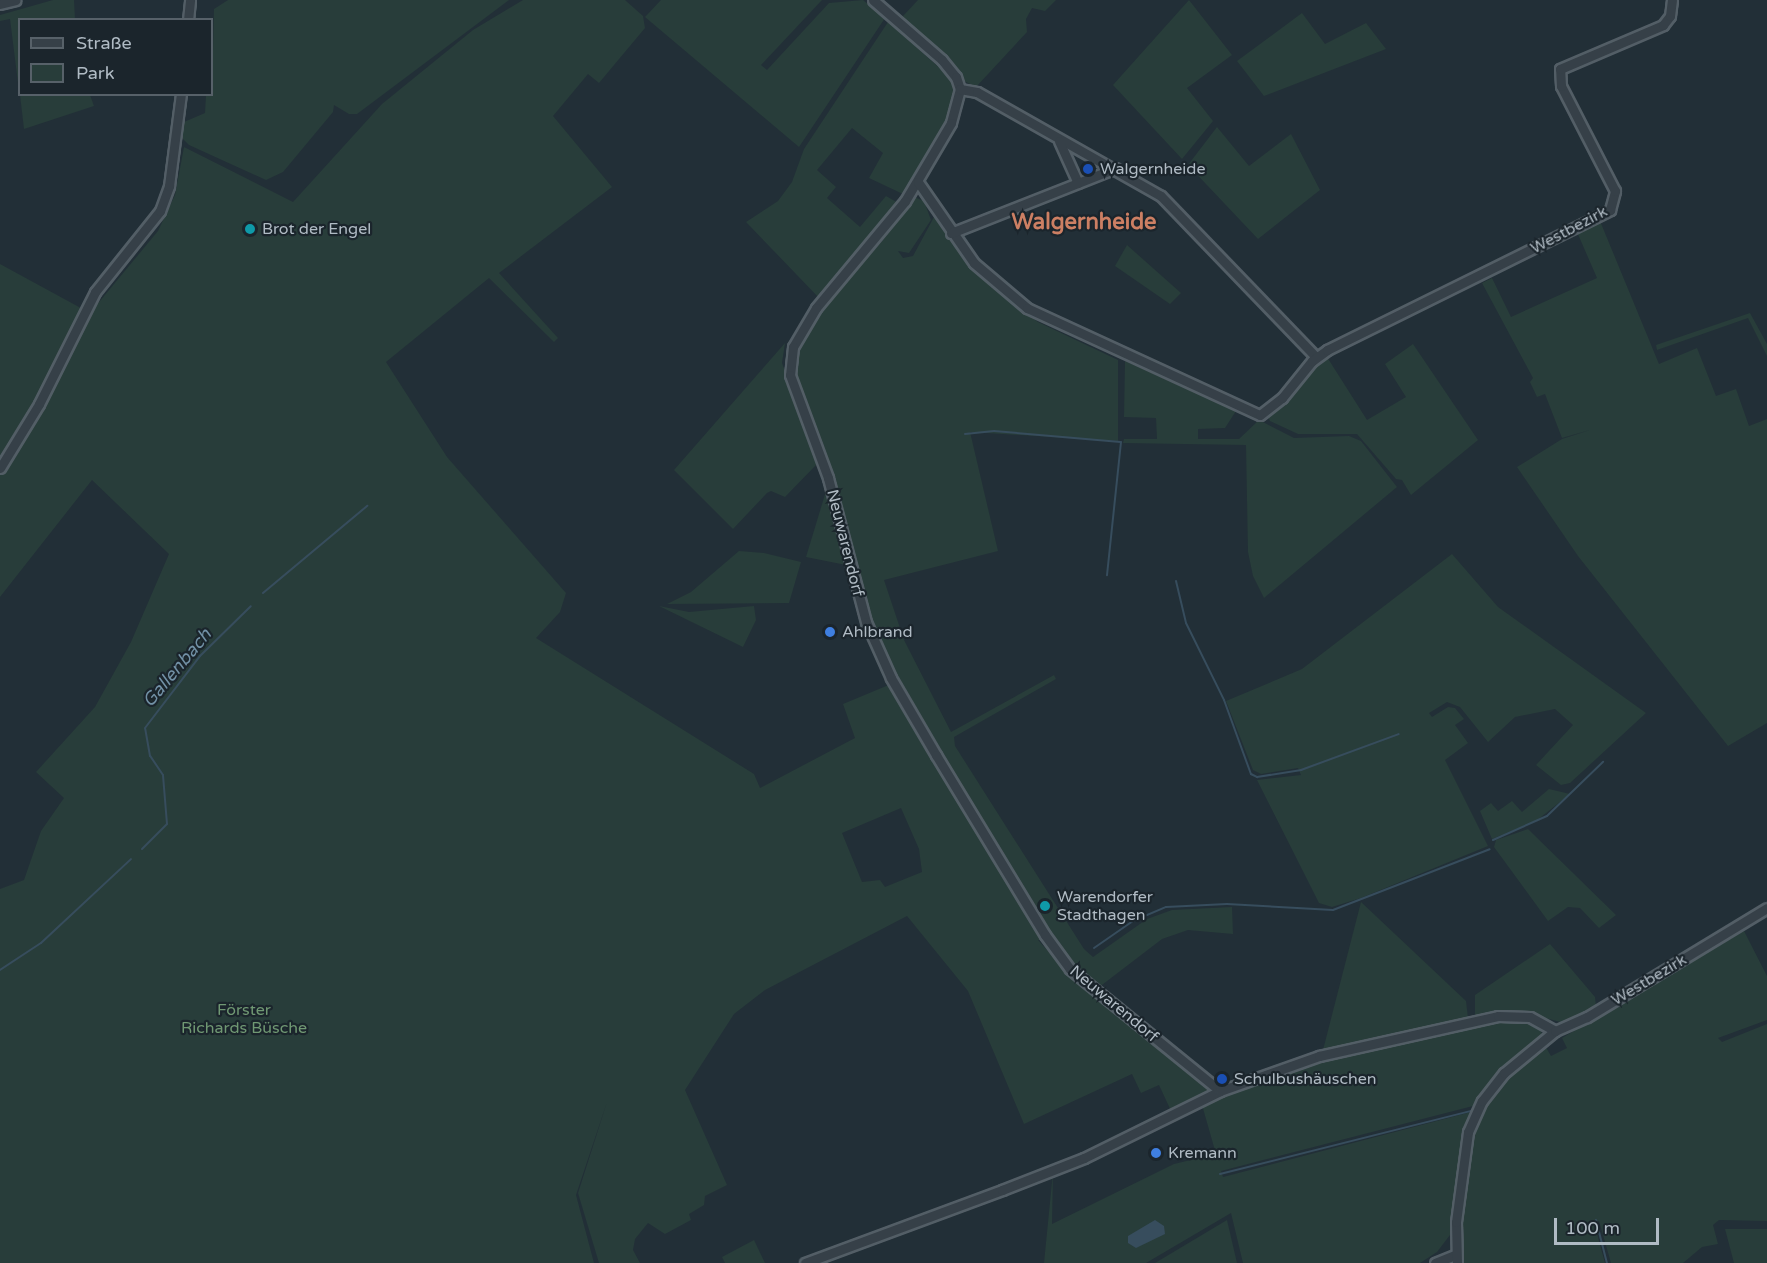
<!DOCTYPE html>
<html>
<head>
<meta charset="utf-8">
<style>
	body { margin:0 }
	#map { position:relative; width:1767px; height:1263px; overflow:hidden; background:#222f37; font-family:"Varela Round",sans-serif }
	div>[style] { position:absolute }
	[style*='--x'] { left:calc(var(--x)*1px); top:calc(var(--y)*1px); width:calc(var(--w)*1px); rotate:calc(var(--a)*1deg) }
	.green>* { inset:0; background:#283d3a }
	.water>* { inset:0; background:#374d5d }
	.stream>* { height:2px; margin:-1px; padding:0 1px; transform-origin:1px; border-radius:1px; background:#374d5d }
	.roads { filter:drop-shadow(2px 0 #535e66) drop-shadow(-2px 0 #535e66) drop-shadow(0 2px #535e66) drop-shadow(0 -2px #535e66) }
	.minor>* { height:9px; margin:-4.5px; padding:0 4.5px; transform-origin:4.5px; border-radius:4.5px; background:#364048 }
	.dots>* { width:16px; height:16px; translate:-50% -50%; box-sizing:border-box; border:3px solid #1b252c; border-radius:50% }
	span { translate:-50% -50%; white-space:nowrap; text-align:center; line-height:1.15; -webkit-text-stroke:4.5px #1b252c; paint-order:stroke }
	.poi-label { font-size:16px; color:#b0bbc4 }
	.left { translate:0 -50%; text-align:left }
	.street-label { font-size:16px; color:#b0bbc4 }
	.park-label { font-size:16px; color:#709873 }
	.water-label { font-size:18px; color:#7291a6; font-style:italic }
	.district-label { font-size:22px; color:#cc7f63; font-weight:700 }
	.legend { position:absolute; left:18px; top:18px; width:195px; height:78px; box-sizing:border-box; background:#1b252c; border:2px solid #576169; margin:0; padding:8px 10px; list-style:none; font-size:18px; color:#b0bbc4 }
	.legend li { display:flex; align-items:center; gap:12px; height:30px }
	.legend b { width:30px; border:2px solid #576169 }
	.scale { position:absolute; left:1554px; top:1218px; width:105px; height:27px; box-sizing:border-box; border:3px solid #b0bbc4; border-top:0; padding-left:8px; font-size:18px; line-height:21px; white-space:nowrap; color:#b0bbc4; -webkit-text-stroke:4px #1b252c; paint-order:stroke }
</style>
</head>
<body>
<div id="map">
	<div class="green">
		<i style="clip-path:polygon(53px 0,74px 0,75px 19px,20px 20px,19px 91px,10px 19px,0 21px,0 15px)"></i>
		<i style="clip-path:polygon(228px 0,509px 0,357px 114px,349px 114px,334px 105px,333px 112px,283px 172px,266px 180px,189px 145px,181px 137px,184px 122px,205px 113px,206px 95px,212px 94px,214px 9px)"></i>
		<i style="clip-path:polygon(evenodd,523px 0,625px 0,643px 16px,645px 28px,599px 83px,588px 74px,553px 116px,612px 187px,499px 273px,558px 338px,554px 342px,489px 278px,386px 362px,447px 457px,566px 593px,560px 612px,536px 638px,754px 774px,760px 788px,855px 738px,843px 704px,891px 684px,966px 813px,970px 803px,896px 679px,874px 633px,861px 591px,857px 561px,794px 365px,799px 339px,810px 323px,883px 240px,912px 196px,924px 201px,931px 220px,909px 253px,898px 251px,903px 258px,913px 256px,934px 217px,990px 286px,1038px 322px,1118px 360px,1118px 441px,970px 432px,998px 551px,884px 580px,904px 640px,951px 732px,1054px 675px,1056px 679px,954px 737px,955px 746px,1084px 949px,1093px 957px,1147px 919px,1172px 910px,1232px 907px,1233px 934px,1188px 930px,1162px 939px,1098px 988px,1053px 941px,1038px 940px,1076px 982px,1210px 1086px,1210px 1093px,1172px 1113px,1159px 1085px,1141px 1093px,1132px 1074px,1024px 1124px,968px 991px,907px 916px,765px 990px,734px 1014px,685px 1090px,727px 1185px,705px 1196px,704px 1205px,689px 1214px,691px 1220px,665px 1234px,648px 1223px,635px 1239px,633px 1250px,640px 1263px,599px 1263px,578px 1193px,607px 1102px,576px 1195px,594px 1263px,0 1263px,0 889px,24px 880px,41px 831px,64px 798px,36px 772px,95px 707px,131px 642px,169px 554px,92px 480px,0 597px,0 264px,90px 313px,158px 231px,175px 195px,184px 147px,293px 202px,382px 104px,473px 30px,523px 0,901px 808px,919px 849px,922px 872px,885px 887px,880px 880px,862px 882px,842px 833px,901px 808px)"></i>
		<i style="clip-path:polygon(661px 0,822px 0,761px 65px,767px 70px,829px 3px,863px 0,885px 18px,799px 147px,645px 17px)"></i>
		<i style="clip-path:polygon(918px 0,1056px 0,1045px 11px,1032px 8px,1026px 19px,1027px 32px,976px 87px,964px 81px,905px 19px,903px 16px)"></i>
		<i style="clip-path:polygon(1189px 0,1232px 55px,1187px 88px,1213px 121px,1182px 159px,1113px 85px)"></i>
		<i style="clip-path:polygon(1302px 13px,1325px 44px,1366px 23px,1386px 49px,1264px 96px,1237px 61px)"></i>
		<i style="clip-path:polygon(888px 22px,952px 79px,955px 91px,949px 121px,905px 195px,869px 178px,883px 153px,852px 128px,817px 170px,836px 187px,827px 198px,860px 227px,886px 196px,900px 204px,820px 299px,746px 222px,778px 201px,792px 182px,804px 149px)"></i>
		<i style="clip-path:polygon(20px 95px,90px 95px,94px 106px,24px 129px)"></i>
		<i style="clip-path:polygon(1217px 127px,1249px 166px,1291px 134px,1320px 190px,1258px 239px,1188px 165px)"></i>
		<i style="clip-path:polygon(1600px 221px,1659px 364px,1697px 348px,1716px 396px,1736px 389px,1749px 426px,1767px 419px,1767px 723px,1728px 746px,1578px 556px,1517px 467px,1562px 439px,1590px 430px,1562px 438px,1545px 394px,1537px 397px,1530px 382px,1533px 378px,1482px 283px,1492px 278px,1511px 317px,1597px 278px,1577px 232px)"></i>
		<i style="clip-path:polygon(1127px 245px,1181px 293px,1170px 304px,1115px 266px)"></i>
		<i style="clip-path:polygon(1750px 313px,1767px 344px,1767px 356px,1748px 318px,1657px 350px,1656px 345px)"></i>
		<i style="clip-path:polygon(785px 343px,782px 363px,819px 462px,785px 497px,771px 491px,767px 493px,733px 529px,674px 470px)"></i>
		<i style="clip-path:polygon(1413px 344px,1478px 440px,1411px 495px,1402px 480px,1396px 479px,1357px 434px,1298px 434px,1270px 421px,1267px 415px,1321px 357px,1327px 357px,1367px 420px,1406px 397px,1385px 364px)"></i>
		<i style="clip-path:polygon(1125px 361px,1236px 411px,1225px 428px,1198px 429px,1198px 439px,1239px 439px,1259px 420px,1294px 438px,1349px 436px,1361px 441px,1397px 487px,1264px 598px,1253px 576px,1248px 552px,1246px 445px,1123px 443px,1124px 439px,1157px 439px,1156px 418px,1124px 417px)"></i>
		<i style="clip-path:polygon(826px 491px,828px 491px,851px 566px,806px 557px)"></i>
		<i style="clip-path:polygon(739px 551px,764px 553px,801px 562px,789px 603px,667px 604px,691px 592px)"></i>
		<i style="clip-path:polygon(1452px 554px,1498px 607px,1646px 713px,1570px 783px,1561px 785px,1536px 765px,1573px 725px,1555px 709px,1515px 717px,1488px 742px,1460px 707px,1447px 702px,1429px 713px,1432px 717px,1448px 707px,1455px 708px,1464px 719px,1455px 725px,1468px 743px,1445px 760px,1488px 846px,1361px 898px,1332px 907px,1319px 903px,1257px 780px,1301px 775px,1298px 768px,1261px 774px,1253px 770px,1226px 701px,1302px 669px)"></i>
		<i style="clip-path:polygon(659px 606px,689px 612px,754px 606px,756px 620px,743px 647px)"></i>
		<i style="clip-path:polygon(1549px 789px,1570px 794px,1536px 821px,1492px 839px,1480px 811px,1491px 803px,1498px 811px,1512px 801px,1522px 812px)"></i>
		<i style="clip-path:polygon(1528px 829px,1616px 915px,1599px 928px,1580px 908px,1568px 907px,1548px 921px,1494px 847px,1496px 840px)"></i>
		<i style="clip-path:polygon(1361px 902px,1466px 1001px,1468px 1018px,1323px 1050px)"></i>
		<i style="clip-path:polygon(1744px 931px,1767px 976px,1767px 1020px,1718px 1038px,1722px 1042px,1767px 1024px,1767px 1221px,1719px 1220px,1713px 1225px,1718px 1244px,1702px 1247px,1683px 1263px,1611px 1263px,1599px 1221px,1594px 1223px,1605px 1263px,1462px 1263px,1461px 1228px,1472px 1140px,1491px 1096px,1507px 1077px,1544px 1044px,1551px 1056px,1567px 1048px,1562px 1038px)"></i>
		<i style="clip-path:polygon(1550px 944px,1595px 997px,1596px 1006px,1564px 1023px,1515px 1010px,1475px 1017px,1475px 995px)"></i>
		<i style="clip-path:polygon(1513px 1019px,1538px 1025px,1542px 1034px,1499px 1070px,1473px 1106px,1221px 1171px,1223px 1177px,1471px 1112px,1462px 1140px,1450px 1235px,1437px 1252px,1420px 1263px,1243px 1263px,1231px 1213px,1146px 1263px,1044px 1263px,1053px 1172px,1052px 1224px,1174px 1164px,1216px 1154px,1202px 1105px,1207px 1102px,1320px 1060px)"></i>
		<i style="clip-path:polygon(1227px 1220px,1237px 1263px,1155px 1263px)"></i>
		<i style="clip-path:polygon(1725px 1229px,1767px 1229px,1767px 1263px,1734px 1263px)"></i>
		<i style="clip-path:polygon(754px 1240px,765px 1263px,725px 1263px,722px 1257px)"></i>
	</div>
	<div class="water">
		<i style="clip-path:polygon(1155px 1220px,1164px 1226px,1165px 1234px,1136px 1248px,1128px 1243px,1128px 1236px)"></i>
	</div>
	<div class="stream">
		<i style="--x:965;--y:434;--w:29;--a:-6"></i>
		<i style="--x:994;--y:431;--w:127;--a:5"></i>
		<i style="--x:1121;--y:442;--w:134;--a:96"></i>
		<i style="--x:1176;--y:581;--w:43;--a:76.6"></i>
		<i style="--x:1186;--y:623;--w:86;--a:63.7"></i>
		<i style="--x:1224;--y:700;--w:79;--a:70"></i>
		<i style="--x:1251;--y:774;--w:7;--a:27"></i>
		<i style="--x:1257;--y:777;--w:45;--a:-9"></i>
		<i style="--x:1301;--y:770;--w:104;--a:-20.2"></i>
		<i style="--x:263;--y:593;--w:136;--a:-39.9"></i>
		<i style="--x:1493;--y:840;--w:59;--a:-24"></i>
		<i style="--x:1547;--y:816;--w:78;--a:-44"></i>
		<i style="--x:142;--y:849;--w:35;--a:-45"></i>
		<i style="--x:167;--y:824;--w:49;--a:-94.7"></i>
		<i style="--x:163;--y:775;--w:23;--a:-124"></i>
		<i style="--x:150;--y:756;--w:28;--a:-100"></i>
		<i style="--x:145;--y:728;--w:91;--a:-52.6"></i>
		<i style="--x:200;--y:656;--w:71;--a:-44.4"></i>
		<i style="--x:1094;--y:948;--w:47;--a:-34.7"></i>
		<i style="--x:1133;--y:921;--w:36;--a:-23"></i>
		<i style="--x:1166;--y:907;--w:61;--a:-2.8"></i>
		<i style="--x:1227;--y:904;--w:106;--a:3.2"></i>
		<i style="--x:1333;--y:910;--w:168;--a:-21.2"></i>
		<i style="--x:0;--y:970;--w:49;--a:-33.4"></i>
		<i style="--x:41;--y:943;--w:123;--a:-43"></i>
		<i style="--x:1220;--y:1174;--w:259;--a:-14.1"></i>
		<i style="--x:1596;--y:1220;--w:44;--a:75.7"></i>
	</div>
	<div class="roads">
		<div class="minor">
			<i style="--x:873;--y:0;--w:91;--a:41"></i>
			<i style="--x:942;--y:60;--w:22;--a:51"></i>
			<i style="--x:956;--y:77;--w:13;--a:72"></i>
			<i style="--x:960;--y:89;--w:35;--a:105"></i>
			<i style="--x:951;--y:123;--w:91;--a:120.5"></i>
			<i style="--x:905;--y:201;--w:139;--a:129.8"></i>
			<i style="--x:816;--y:308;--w:45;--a:120.5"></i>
			<i style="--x:793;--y:347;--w:28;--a:96"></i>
			<i style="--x:790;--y:375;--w:110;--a:69.7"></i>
			<i style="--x:828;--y:478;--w:149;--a:75.2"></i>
			<i style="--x:866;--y:622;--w:61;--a:65.9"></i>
			<i style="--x:891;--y:678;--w:89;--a:59.7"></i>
			<i style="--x:936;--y:755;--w:210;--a:58.8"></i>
			<i style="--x:1045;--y:935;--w:42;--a:53.7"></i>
			<i style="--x:1070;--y:969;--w:193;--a:39.1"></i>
			<i style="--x:0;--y:4;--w:16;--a:-14"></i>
			<i style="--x:188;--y:20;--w:20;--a:-84"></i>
			<i style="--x:960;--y:89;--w:17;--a:10"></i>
			<i style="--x:977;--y:92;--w:211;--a:29.5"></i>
			<i style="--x:1161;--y:196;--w:223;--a:46.1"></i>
			<i style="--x:1059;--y:141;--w:46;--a:65.7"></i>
			<i style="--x:918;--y:182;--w:98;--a:55.3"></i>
			<i style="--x:974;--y:263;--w:70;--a:40.3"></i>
			<i style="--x:1027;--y:308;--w:256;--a:24.7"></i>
			<i style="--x:1260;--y:415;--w:28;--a:-38"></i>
			<i style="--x:1282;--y:398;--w:48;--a:-51"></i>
			<i style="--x:1312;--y:361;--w:19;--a:-36"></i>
			<i style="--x:1327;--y:350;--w:316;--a:-26.3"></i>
			<i style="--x:1610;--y:210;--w:20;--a:-75"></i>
			<i style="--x:1615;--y:191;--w:118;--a:-117.2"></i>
			<i style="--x:1561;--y:86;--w:17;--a:-93"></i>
			<i style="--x:1560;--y:69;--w:112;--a:-23.1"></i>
			<i style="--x:1663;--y:25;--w:11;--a:-52"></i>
			<i style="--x:1670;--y:16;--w:16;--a:-83"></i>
			<i style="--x:951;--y:233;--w:177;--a:-21.5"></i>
			<i style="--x:0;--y:468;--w:75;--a:-58.6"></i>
			<i style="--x:39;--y:404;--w:125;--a:-63.4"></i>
			<i style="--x:95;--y:292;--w:104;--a:-51.3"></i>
			<i style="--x:160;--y:211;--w:27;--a:-70"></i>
			<i style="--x:169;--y:186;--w:93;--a:-82.6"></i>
			<i style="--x:805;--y:1263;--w:210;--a:-20.3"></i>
			<i style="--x:1002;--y:1190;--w:88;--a:-21.3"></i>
			<i style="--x:1084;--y:1158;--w:152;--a:-26.2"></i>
			<i style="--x:1220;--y:1091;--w:105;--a:-19.5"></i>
			<i style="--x:1319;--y:1056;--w:183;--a:-12.6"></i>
			<i style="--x:1498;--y:1016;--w:32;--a:2"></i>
			<i style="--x:1530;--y:1017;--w:29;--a:29"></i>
			<i style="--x:1435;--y:1263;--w:22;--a:-22"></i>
			<i style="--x:1457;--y:1263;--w:41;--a:-91.4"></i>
			<i style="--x:1456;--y:1222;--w:91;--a:-82.4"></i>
			<i style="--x:1468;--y:1132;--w:34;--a:-66"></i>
			<i style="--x:1482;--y:1101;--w:36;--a:-52"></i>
			<i style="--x:1504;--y:1073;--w:66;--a:-39.5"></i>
			<i style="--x:1555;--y:1031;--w:35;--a:-24"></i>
			<i style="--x:1587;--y:1017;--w:210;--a:-31.2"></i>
		</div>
	</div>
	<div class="dots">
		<i style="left:1088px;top:169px;background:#1a4fb4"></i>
		<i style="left:250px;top:229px;background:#0f9aa8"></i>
		<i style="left:830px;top:632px;background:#3f7fe0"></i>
		<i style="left:1045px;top:906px;background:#0f9aa8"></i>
		<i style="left:1222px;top:1079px;background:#1a4fb4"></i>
		<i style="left:1156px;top:1153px;background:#3f7fe0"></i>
	</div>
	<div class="poi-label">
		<span class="left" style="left:1100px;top:169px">Walgernheide</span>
		<span class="left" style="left:262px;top:229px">Brot der Engel</span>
		<span class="left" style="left:842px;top:632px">Ahlbrand</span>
		<span class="left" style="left:1057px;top:906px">Warendorfer<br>Stadthagen</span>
		<span class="left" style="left:1234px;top:1079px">Schulbushäuschen</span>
		<span class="left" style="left:1168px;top:1153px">Kremann</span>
	</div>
	<div class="street-label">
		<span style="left:1569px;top:230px;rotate:-28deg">Westbezirk</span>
		<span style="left:845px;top:543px;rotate:76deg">Neuwarendorf</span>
		<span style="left:1649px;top:980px;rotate:-31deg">Westbezirk</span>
		<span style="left:1114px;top:1004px;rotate:40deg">Neuwarendorf</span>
	</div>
	<div class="park-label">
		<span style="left:244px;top:1019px">Förster<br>Richards Büsche</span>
	</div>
	<div class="water-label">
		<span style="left:177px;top:668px;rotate:-50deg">Gallenbach</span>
	</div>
	<div class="district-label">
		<span style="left:1084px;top:223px">Walgernheide</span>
	</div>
	<ul class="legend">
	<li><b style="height:8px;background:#364048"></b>Straße</li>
	<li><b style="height:16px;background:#283d3a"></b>Park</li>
	</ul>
	<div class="scale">100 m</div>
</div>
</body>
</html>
